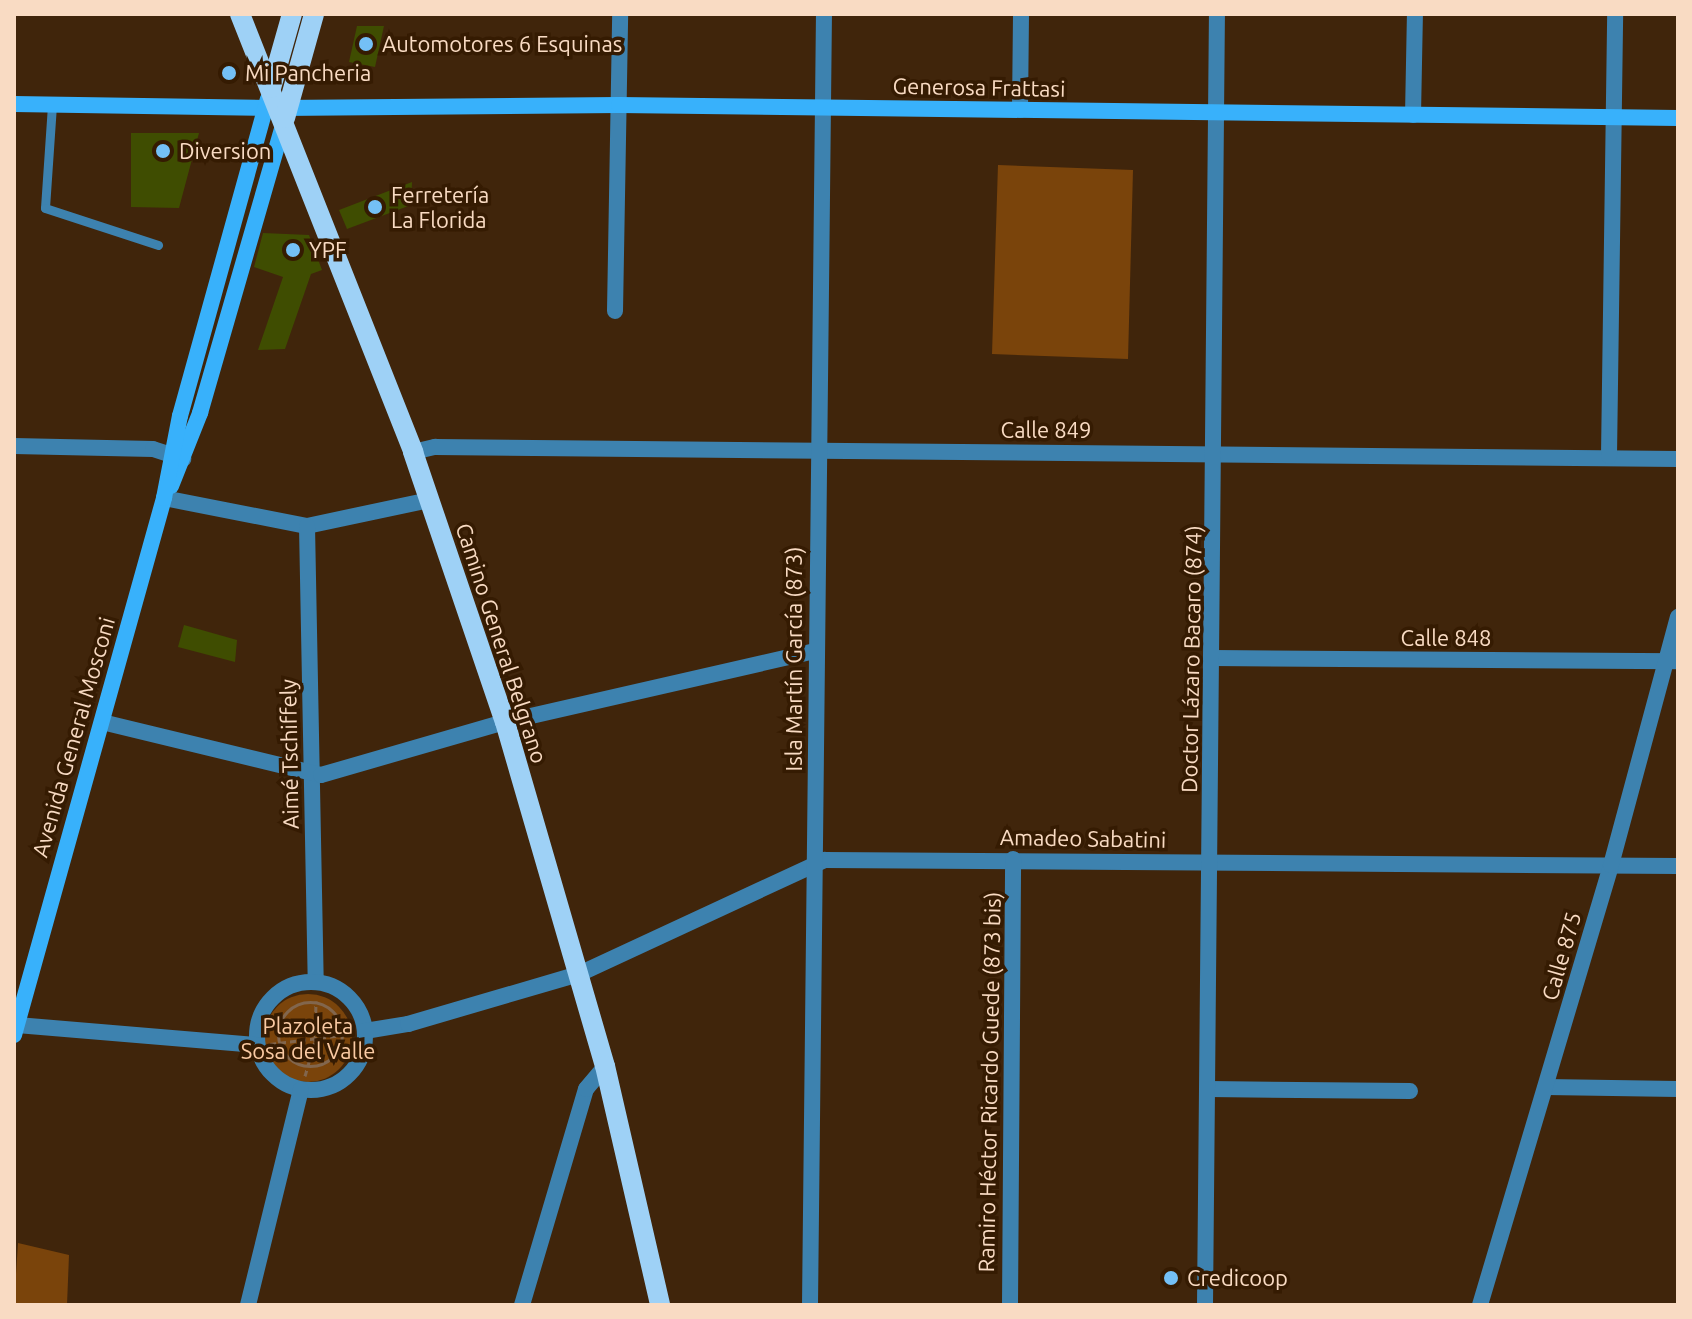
<!DOCTYPE html>
<html>
<head>
<meta charset="utf-8">
<style>
	body { margin:0 }
	#map { position:relative; width:1692px; height:1319px; overflow:hidden; background:#40250b; font-family:Ubuntu,sans-serif }
	div>[style] { position:absolute }
	[style*='--x'] { left:calc(var(--x)*1px); top:calc(var(--y)*1px); width:calc(var(--w)*1px); rotate:calc(var(--a)*1deg) }
	.green>* { inset:0; background:#7a440b }
	.round { border-radius:50% }
	.building>* { inset:0; background:#3f4d01 }
	.path>* { height:3px; margin-top:-1.5px; transform-origin:0; background:repeating-linear-gradient(90deg,#82664d 0 6px,transparent 0 10px) }
	.path>.ring { margin:-1.5px; padding:0; box-sizing:content-box; background:none; border:3px solid #82664d; border-radius:50% }
	.lane>* { height:9px; margin:-4.5px; padding:0 4.5px; transform-origin:4.5px; border-radius:4.5px; background:#3d82af }
	.street>* { height:16px; margin:-8px; padding:0 8px; transform-origin:8px; border-radius:8px; background:#3d82af }
	.street>.ring { margin:-8px; padding:0; box-sizing:content-box; background:none; border:16px solid #3d82af; border-radius:50% }
	.secondary>* { height:16px; margin:-8px; padding:0 8px; transform-origin:8px; border-radius:8px; background:#38b1fb }
	.primary>* { height:20px; margin:-10px; padding:0 10px; transform-origin:10px; border-radius:10px; background:#9ed1f6 }
	.dots>* { width:22px; height:22px; translate:-50% -50%; box-sizing:border-box; border:4px solid #351b02; border-radius:50% }
	span { translate:-50% -50%; white-space:nowrap; text-align:center; line-height:1.15; -webkit-text-stroke:7px #351b02; paint-order:stroke }
	.poi-label { font-size:22px; color:#f9dbc3 }
	.left { translate:0 -50%; text-align:left }
	.street-label { font-size:22px; color:#f9dbc3 }
	.park-label { font-size:22px; color:#facaa3 }
	.frame { position:absolute; inset:0; border:16px solid #f9dbc3; pointer-events:none }
</style>
</head>
<body>
<div id="map">
	<div class="green">
		<i style="clip-path:polygon(998px 165px,1133px 170px,1128px 359px,992px 354px)"></i>
		<i class="round" style="left:264px;top:994px;width:88px;height:88px"></i>
		<i style="clip-path:polygon(18px 1243px,69px 1255px,67px 1305px,14px 1305px)"></i>
	</div>
	<div class="building">
		<i style="clip-path:polygon(357px 26px,384px 26px,375px 67px,349px 62px)"></i>
		<i style="clip-path:polygon(131px 133px,199px 133px,179px 208px,131px 207px)"></i>
		<i style="clip-path:polygon(412px 182px,411px 205px,347px 229px,339px 210px)"></i>
		<i style="clip-path:polygon(263px 233px,309px 235px,322px 270px,311px 274px,285px 349px,258px 350px,283px 277px,254px 267px)"></i>
		<i style="clip-path:polygon(184px 625px,237px 640px,235px 662px,178px 647px)"></i>
	</div>
	<div class="path">
		<i class="ring" style="left:278px;top:1002px;width:61px;height:61px"></i>
		<i style="--x:270;--y:1044;--w:81;--a:-7.1"></i>
		<i style="--x:305;--y:1076;--w:35;--a:-74"></i>
		<i style="--x:315;--y:1042;--w:41;--a:-88.6"></i>
	</div>
	<div class="lane">
		<i style="--x:52;--y:105;--w:103;--a:93.9"></i>
		<i style="--x:45;--y:208;--w:119;--a:18.1"></i>
	</div>
	<div class="street">
		<i style="--x:1020;--y:110;--w:96;--a:-89.4"></i>
		<i style="--x:1413;--y:115;--w:101;--a:-88.9"></i>
		<i style="--x:615;--y:311;--w:297;--a:-89"></i>
		<i style="--x:14;--y:446;--w:139;--a:1.2"></i>
		<i style="--x:153;--y:449;--w:32;--a:18"></i>
		<i style="--x:413;--y:452;--w:23;--a:-13"></i>
		<i style="--x:435;--y:447;--w:1243;--a:0.55"></i>
		<i style="--x:1609;--y:456;--w:442;--a:-89.2"></i>
		<i style="--x:164;--y:498;--w:146;--a:11.1"></i>
		<i style="--x:307;--y:526;--w:125;--a:-12"></i>
		<i style="--x:307;--y:526;--w:455;--a:88.9"></i>
		<i style="--x:1213;--y:658;--w:465;--a:0.4"></i>
		<i style="--x:102;--y:722;--w:225;--a:13.6"></i>
		<i style="--x:321;--y:775;--w:191;--a:-16.1"></i>
		<i style="--x:505;--y:722;--w:318;--a:-12.9"></i>
		<i class="ring" style="left:257px;top:982px;width:92px;height:92px"></i>
		<i style="--x:17;--y:1025;--w:241;--a:4.8"></i>
		<i style="--x:365;--y:1031;--w:44;--a:-9.2"></i>
		<i style="--x:408;--y:1024;--w:178;--a:-16.3"></i>
		<i style="--x:579;--y:974;--w:271;--a:-24.9"></i>
		<i style="--x:825;--y:860;--w:853;--a:0.4"></i>
		<i style="--x:1546;--y:1087;--w:132;--a:0.9"></i>
		<i style="--x:1209;--y:1089;--w:201;--a:0.6"></i>
		<i style="--x:248;--y:1305;--w:222;--a:-76.2"></i>
		<i style="--x:522;--y:1305;--w:225;--a:-73.5"></i>
		<i style="--x:586;--y:1089;--w:30;--a:-50"></i>
		<i style="--x:810;--y:1305;--w:1291;--a:-89.38"></i>
		<i style="--x:1010;--y:1305;--w:446;--a:-89.6"></i>
		<i style="--x:1205;--y:1305;--w:1291;--a:-89.47"></i>
		<i style="--x:1480;--y:1305;--w:459;--a:-73.4"></i>
		<i style="--x:1611;--y:865;--w:257;--a:-74.9"></i>
	</div>
	<div class="secondary">
		<i style="--x:14;--y:104;--w:266;--a:0.9"></i>
		<i style="--x:280;--y:108;--w:339;--a:-0.5"></i>
		<i style="--x:619;--y:105;--w:1059;--a:0.7"></i>
		<i style="--x:171;--y:486;--w:79;--a:-68.3"></i>
		<i style="--x:200;--y:413;--w:306;--a:-73.9"></i>
		<i style="--x:14;--y:1035;--w:558;--a:-74.39"></i>
		<i style="--x:164;--y:498;--w:84;--a:-79"></i>
		<i style="--x:180;--y:416;--w:329;--a:-74.5"></i>
	</div>
	<div class="primary">
		<i style="--x:240;--y:14;--w:471;--a:68.4"></i>
		<i style="--x:413;--y:452;--w:285;--a:71.2"></i>
		<i style="--x:505;--y:722;--w:358;--a:73.8"></i>
		<i style="--x:605;--y:1066;--w:245;--a:77"></i>
		<i style="--x:271;--y:88;--w:77;--a:-74.2"></i>
		<i style="--x:285;--y:118;--w:108;--a:-74.4"></i>
	</div>
	<div class="dots">
		<i style="left:366px;top:44px;background:#74c0f6"></i>
		<i style="left:229px;top:73px;background:#74c0f6"></i>
		<i style="left:163px;top:151px;background:#74c0f6"></i>
		<i style="left:375px;top:207px;background:#74c0f6"></i>
		<i style="left:293px;top:250px;background:#74c0f6"></i>
		<i style="left:1171px;top:1278px;background:#74c0f6"></i>
	</div>
	<div class="poi-label">
		<span class="left" style="left:382px;top:44px">Automotores 6 Esquinas</span>
		<span class="left" style="left:245px;top:73px">Mi Pancheria</span>
		<span class="left" style="left:179px;top:151px">Diversion</span>
		<span class="left" style="left:391px;top:207px">Ferretería<br>La Florida</span>
		<span class="left" style="left:309px;top:250px">YPF</span>
		<span class="left" style="left:1187px;top:1278px">Credicoop</span>
	</div>
	<div class="street-label">
		<span style="left:979px;top:87px;rotate:1deg">Generosa Frattasi</span>
		<span style="left:1046px;top:430px">Calle 849</span>
		<span style="left:1446px;top:638px">Calle 848</span>
		<span style="left:502px;top:643px;rotate:72deg">Camino General Belgrano</span>
		<span style="left:794px;top:659px;rotate:-90deg">Isla Martín García (873)</span>
		<span style="left:1191px;top:659px;rotate:-89deg">Doctor Lázaro Bacaro (874)</span>
		<span style="left:73px;top:737px;rotate:-74deg">Avenida General Mosconi</span>
		<span style="left:289px;top:754px;rotate:-91deg">Aimé Tschiffely</span>
		<span style="left:1083px;top:838px;rotate:1deg">Amadeo Sabatini</span>
		<span style="left:1561px;top:956px;rotate:-74deg">Calle 875</span>
		<span style="left:989px;top:1082px;rotate:-89deg">Ramiro Héctor Ricardo Guede (873 bis)</span>
	</div>
	<div class="park-label">
		<span style="left:308px;top:1038px">Plazoleta<br>Sosa del Valle</span>
	</div>
	<div class="frame"></div>
</div>
</body>
</html>
